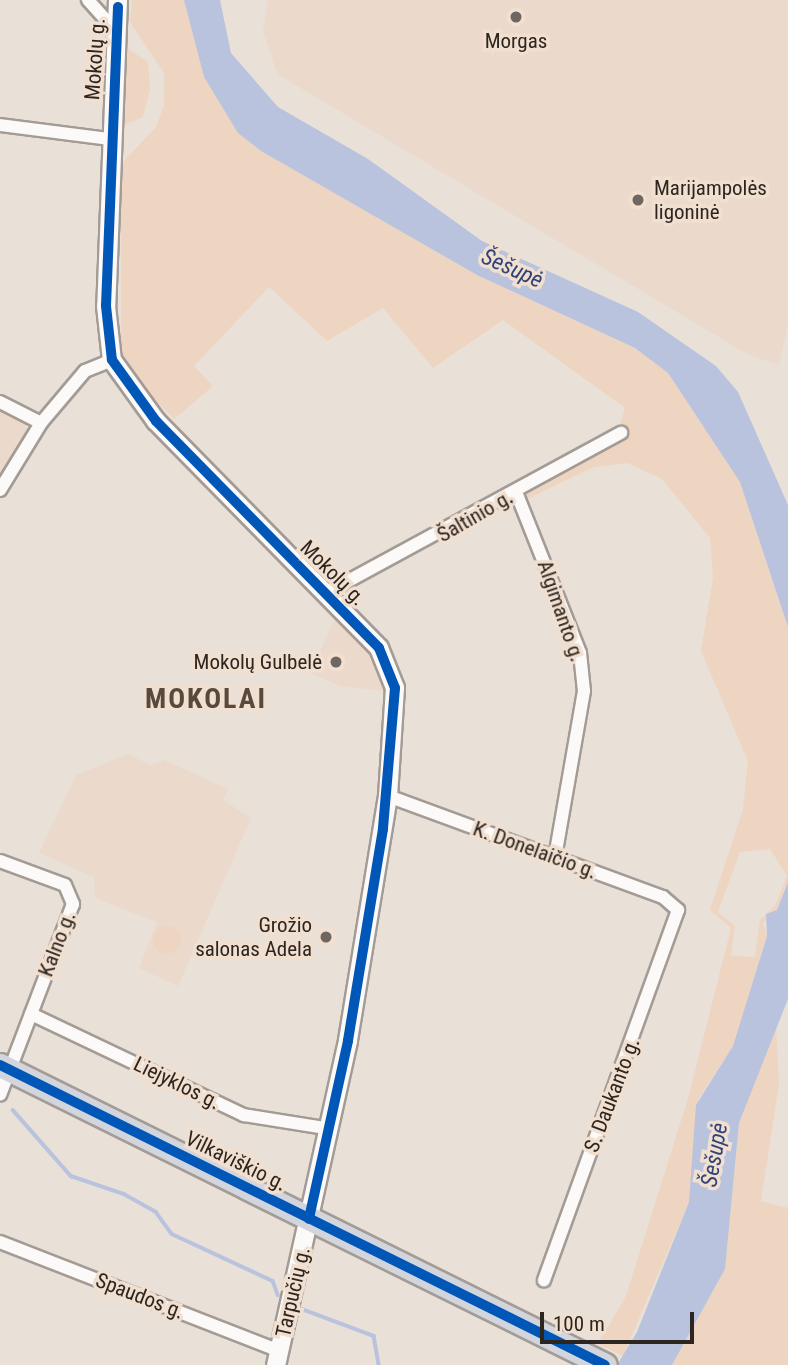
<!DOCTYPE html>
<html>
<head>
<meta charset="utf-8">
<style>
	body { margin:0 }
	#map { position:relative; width:788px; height:1365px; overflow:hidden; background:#e9e0d8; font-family:"Roboto Condensed",sans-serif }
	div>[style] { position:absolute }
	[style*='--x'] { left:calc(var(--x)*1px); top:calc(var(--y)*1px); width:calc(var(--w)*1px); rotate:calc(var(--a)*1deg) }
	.built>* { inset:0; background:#ebd9cb }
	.green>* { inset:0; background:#edd5c1 }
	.round { border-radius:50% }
	.water>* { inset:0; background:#b9c3dd }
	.stream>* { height:3.5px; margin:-1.75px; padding:0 1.75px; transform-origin:1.75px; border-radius:1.75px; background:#b9c3dd }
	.roads { filter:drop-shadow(2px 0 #a39b95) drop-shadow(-2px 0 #a39b95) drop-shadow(0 2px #a39b95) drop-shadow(0 -2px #a39b95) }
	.street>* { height:12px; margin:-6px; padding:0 6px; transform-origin:6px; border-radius:6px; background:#fcfaf9 }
	.secondary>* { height:18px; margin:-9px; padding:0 9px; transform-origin:9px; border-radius:9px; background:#fcfaf9 }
	.highway>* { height:23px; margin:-11.5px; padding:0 11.5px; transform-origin:11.5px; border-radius:11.5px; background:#d3d5dc }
	.cycleway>* { height:10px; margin:-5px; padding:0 5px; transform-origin:5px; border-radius:5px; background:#0057b8 }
	.dots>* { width:19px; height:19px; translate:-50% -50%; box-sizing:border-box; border:4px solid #f1dfd0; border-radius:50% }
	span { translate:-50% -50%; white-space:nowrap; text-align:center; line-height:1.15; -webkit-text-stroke:7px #f1dfd0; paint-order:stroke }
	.poi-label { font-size:21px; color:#2c2520 }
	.left { translate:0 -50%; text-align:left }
	.right { translate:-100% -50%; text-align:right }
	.street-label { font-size:21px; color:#2c2520 }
	.water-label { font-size:23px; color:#314478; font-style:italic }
	.district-label { font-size:28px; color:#57493d; font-weight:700; letter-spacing:2px }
	.scale { position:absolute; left:540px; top:1312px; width:154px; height:32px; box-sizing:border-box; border:4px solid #2c2520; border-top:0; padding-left:9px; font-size:21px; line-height:24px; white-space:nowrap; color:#2c2520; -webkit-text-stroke:5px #f1dfd0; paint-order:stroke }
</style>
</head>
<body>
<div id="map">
	<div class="built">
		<i style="clip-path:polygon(268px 0,788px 0,788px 325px,779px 365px,749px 355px,277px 74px,263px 31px)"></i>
		<i style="clip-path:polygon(0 407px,24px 418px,26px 431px,0 477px)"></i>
		<i style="clip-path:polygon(335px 618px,374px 655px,385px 691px,340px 686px,310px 673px)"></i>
		<i style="clip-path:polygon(128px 754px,150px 765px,164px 760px,228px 789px,223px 800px,251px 818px,178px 986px,139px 968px,157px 922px,95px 898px,94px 877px,39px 853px,76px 775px)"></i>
	</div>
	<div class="green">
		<i style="clip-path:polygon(evenodd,132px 0,184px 0,204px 77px,239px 133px,261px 151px,477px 275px,635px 348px,668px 373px,740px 482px,788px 627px,788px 882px,777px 910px,763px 923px,767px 936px,733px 1046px,699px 1098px,689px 1202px,623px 1356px,598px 1344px,626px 1296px,689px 1095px,731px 928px,710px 910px,743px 809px,748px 761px,701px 651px,713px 578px,710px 538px,662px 479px,627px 463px,594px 467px,527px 499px,524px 490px,615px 441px,625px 408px,503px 320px,433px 368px,383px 308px,327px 341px,269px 287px,194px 366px,213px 386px,174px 419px,129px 373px,121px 349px,121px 164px,156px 127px,164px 106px,164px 73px,130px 22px,132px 0,770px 849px,787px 876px,776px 904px,760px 920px,755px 957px,731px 956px,735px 926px,718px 912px,740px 852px,770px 849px)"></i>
		<i style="clip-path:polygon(127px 48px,148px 62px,150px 89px,143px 117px,124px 125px)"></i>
		<i class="round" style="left:153px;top:926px;width:28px;height:28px"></i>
		<i style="clip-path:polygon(776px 1024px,779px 1083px,761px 1201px,788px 1208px,788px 1365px,672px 1365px,725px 1269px,739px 1123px)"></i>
	</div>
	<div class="water">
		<i style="clip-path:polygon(184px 0,220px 0,231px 53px,278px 107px,368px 159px,482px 241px,638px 312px,716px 366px,738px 392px,788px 505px,788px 627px,740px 482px,668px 373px,635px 348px,477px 275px,261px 151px,238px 133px,204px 77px)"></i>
		<i style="clip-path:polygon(788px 882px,788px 999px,739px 1123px,725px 1269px,672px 1365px,617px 1365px,637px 1332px,689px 1202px,696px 1105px,733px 1046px,767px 936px,766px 914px,777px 910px)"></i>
	</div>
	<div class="stream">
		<i style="--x:13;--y:1110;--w:88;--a:48.7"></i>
		<i style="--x:71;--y:1176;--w:56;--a:18.8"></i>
		<i style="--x:124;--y:1194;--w:37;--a:29"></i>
		<i style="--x:156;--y:1212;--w:27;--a:54"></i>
		<i style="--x:172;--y:1234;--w:111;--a:25"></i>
		<i style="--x:273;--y:1281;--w:15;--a:70"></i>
		<i style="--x:299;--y:1308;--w:80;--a:20.5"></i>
		<i style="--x:374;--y:1336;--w:29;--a:80"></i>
	</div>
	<div class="roads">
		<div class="street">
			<i style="--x:88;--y:0;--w:40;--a:48"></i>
			<i style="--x:0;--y:125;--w:111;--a:7.3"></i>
			<i style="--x:0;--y:402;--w:46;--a:27.1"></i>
			<i style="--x:0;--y:490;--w:79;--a:-58.5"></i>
			<i style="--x:41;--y:423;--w:68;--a:-49.8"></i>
			<i style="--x:85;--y:371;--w:29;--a:-22"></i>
			<i style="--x:516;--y:492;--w:173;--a:68.3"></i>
			<i style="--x:580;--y:653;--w:38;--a:84"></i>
			<i style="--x:584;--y:691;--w:169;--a:99.9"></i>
			<i style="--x:326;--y:593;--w:336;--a:-28.5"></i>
			<i style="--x:388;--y:796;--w:293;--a:20.2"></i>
			<i style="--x:663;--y:897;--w:20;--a:41"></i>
			<i style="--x:678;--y:910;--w:394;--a:109.9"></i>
			<i style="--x:0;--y:861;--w:69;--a:20.3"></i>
			<i style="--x:65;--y:885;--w:21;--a:67"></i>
			<i style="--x:73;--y:904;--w:204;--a:110.9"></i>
			<i style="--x:31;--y:1014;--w:236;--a:25.4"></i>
			<i style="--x:244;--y:1115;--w:88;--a:9.1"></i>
			<i style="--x:0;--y:1242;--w:300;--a:21.3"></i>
		</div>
		<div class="secondary">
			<i style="--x:118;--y:0;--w:306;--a:92.2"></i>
			<i style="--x:106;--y:306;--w:54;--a:83.7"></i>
			<i style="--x:112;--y:360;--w:75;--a:54.2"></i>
			<i style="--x:156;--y:421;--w:318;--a:45.5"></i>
			<i style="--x:379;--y:648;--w:43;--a:68.2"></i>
			<i style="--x:395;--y:688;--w:108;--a:93.7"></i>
			<i style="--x:388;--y:796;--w:248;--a:99.3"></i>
			<i style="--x:348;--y:1041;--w:332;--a:102.5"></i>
		</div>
		<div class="highway">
			<i style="--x:0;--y:1065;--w:675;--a:26.38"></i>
		</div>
	</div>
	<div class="cycleway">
		<i style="--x:118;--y:7;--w:299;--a:92.3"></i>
		<i style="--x:106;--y:306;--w:54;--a:83.7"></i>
		<i style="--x:112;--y:360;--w:75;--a:54.2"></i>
		<i style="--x:156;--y:421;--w:318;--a:45.5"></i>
		<i style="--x:379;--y:648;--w:43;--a:68.2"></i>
		<i style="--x:395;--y:688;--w:142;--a:94.9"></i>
		<i style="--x:383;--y:829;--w:215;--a:99.4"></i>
		<i style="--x:348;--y:1041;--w:182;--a:102.4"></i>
		<i style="--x:0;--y:1065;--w:675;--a:26.38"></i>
	</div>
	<div class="dots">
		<i style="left:516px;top:17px;background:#6e6660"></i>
		<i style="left:638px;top:200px;background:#6e6660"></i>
		<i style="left:336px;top:662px;background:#6e6660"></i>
		<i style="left:326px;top:937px;background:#6e6660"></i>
	</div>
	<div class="poi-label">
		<span style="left:516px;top:41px">Morgas</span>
		<span class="left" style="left:654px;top:200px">Marijampolės<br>ligoninė</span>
		<span class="right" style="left:322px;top:662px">Mokolų Gulbelė</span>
		<span class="right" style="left:312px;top:937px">Grožio<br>salonas Adela</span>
	</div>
	<div class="street-label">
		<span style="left:95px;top:59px;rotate:-86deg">Mokolų g.</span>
		<span style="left:475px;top:516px;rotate:-30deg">Šaltinio g.</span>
		<span style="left:333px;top:573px;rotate:45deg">Mokolų g.</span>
		<span style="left:561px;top:611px;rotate:71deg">Algimanto g.</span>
		<span style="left:535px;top:850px;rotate:20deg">K. Donelaičio g.</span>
		<span style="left:57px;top:944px;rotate:-69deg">Kalno g.</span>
		<span style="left:177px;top:1083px;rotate:26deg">Liejyklos g.</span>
		<span style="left:612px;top:1095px;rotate:-69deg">S. Daukanto g.</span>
		<span style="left:236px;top:1161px;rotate:26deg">Vilkaviškio g.</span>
		<span style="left:293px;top:1292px;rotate:-77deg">Tarpučių g.</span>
		<span style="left:140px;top:1296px;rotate:21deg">Spaudos g.</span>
	</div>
	<div class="water-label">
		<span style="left:512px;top:269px;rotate:24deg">Šešupė</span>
		<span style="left:715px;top:1155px;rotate:-80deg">Šešupė</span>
	</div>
	<div class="district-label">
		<span style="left:206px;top:699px">MOKOLAI</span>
	</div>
	<div class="scale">100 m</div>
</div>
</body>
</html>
